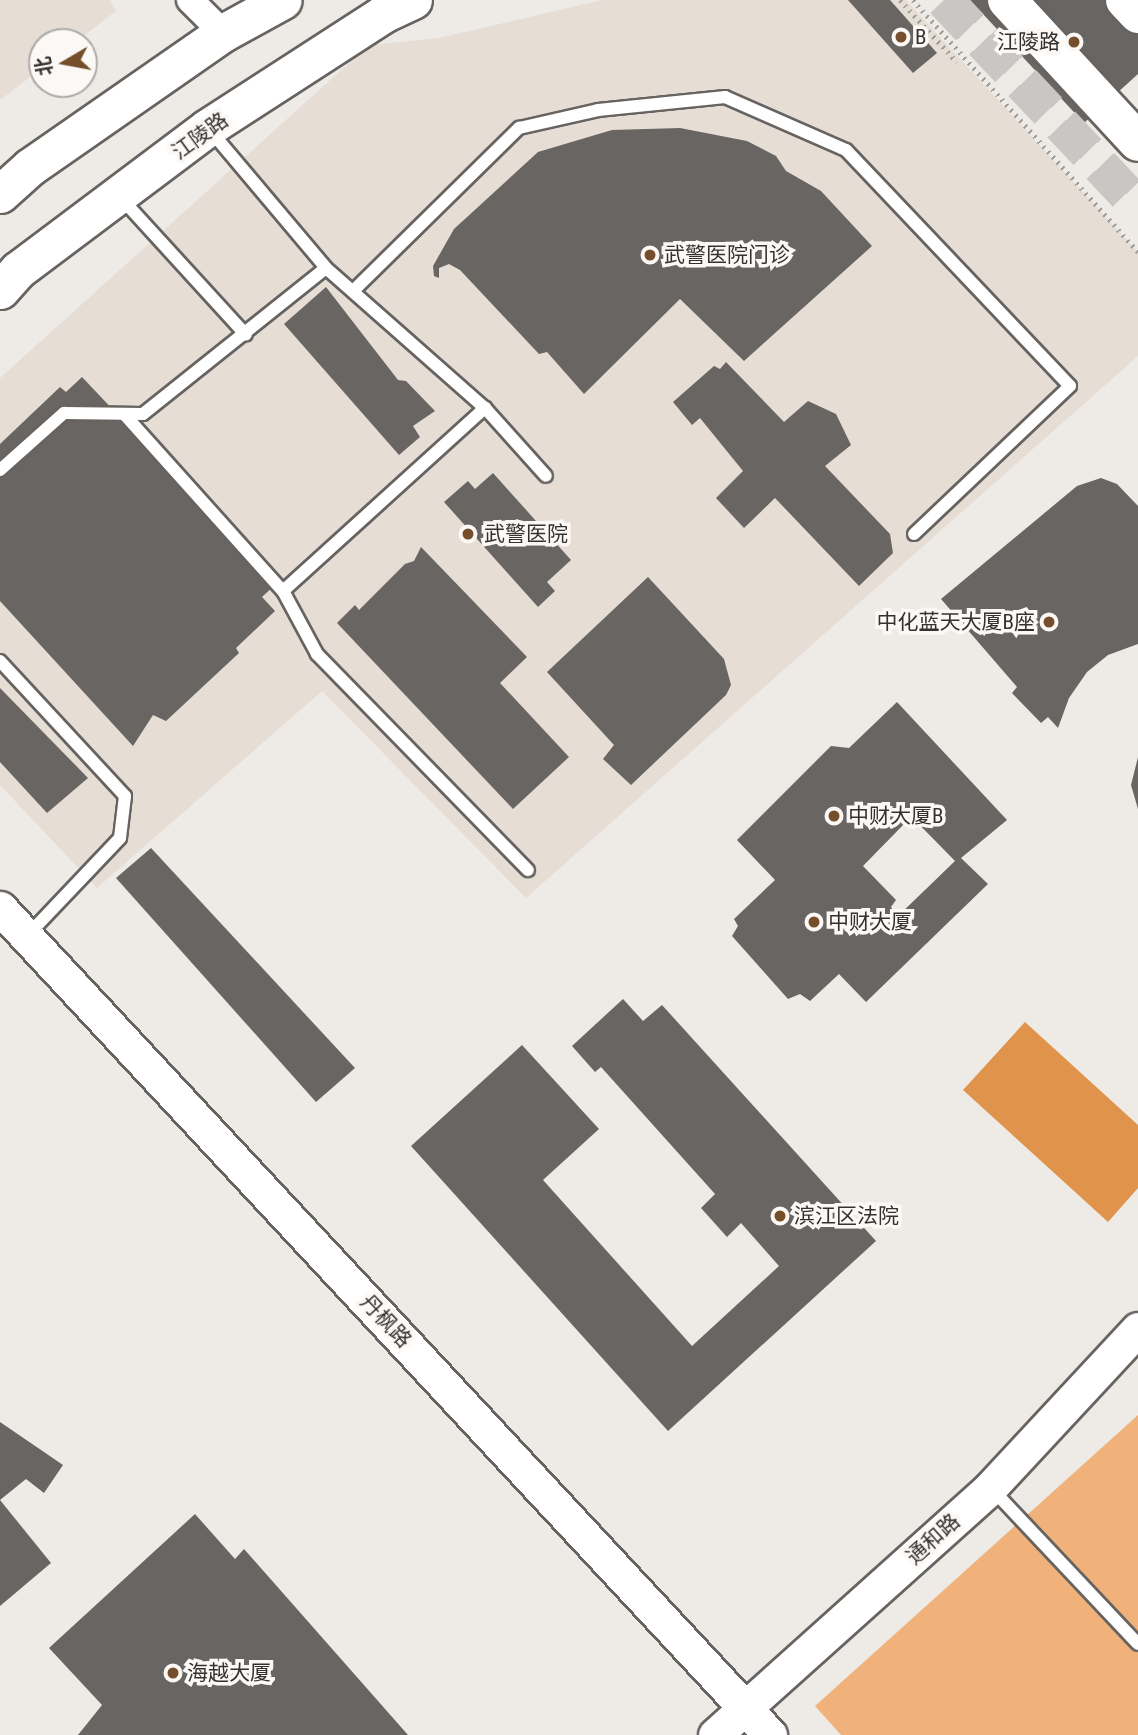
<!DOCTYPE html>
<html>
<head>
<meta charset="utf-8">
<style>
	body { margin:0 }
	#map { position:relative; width:1138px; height:1735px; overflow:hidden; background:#eeebe7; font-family:"Roboto Condensed","Noto Sans SC",sans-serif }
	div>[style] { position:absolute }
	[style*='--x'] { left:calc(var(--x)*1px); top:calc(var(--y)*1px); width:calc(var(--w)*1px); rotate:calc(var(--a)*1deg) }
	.built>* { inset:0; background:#e6ddd5 }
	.green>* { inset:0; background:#f0b27a }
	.water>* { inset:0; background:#e0944b }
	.building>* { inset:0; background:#686562 }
	.trunk-tunnel>* { height:38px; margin-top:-19px; transform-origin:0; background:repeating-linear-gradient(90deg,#c9c6c3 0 38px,transparent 0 57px) }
	.path>* { height:4.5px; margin-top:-2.25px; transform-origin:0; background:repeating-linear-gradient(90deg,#a19f9c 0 2px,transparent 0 7px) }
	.roads { filter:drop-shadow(2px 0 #676361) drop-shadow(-2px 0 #676361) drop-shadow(0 2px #676361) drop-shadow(0 -2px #676361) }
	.service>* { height:12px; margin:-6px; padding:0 6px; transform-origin:6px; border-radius:6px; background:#fff }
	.minor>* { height:26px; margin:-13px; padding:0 13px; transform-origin:13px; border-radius:13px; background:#fff }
	.tertiary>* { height:33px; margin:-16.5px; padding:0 16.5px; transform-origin:16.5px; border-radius:16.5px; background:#fff }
	.secondary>* { height:37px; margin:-18.5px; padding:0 18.5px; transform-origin:18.5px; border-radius:18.5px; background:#fff }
	.primary>* { height:38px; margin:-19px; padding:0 19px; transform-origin:19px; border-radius:19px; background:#fff }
	.dots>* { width:19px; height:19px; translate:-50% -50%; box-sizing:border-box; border:4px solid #fcf8f5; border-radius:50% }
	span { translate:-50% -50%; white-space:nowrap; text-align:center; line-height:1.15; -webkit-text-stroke:7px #fcf8f5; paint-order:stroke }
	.poi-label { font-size:21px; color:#343231 }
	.left { translate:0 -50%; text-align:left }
	.right { translate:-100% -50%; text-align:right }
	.street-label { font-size:21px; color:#343231 }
	.north { position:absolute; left:28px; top:28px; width:70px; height:70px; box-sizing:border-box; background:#fcf8f5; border:2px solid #aca9a7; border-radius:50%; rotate:260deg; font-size:19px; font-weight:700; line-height:28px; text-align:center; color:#343231 }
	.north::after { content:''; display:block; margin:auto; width:24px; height:32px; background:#754f2c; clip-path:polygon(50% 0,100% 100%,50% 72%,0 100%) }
</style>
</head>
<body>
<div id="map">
	<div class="built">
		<i style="clip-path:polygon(0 0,110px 0,116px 11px,76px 42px,42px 42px,42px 68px,0 100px)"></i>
		<i style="clip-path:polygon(602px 0,906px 0,1138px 252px,1138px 356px,526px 898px,322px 691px,97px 888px,0 785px,0 378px,369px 45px,439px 38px)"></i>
	</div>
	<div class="green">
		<i style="clip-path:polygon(1138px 1415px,1138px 1735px,841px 1735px,815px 1706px)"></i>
	</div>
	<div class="water">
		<i style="clip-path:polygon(1025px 1022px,1138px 1125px,1138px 1188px,1108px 1222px,963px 1090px)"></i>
	</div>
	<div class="building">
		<i style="clip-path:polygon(848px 0,890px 0,937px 53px,913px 73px)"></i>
		<i style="clip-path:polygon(970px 0,1128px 0,1138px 10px,1138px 74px,1084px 123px)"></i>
		<i style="clip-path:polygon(680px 128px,747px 141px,776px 156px,786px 171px,821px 191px,872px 246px,744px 361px,680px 299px,584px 394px,547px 352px,539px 354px,460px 270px,449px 264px,439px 268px,439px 278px,434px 276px,433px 266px,454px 229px,538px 152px,612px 130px)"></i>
		<i style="clip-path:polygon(326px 287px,398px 380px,406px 381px,435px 411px,413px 426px,420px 437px,399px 455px,284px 324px)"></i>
		<i style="clip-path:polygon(726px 362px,784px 422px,808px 401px,836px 414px,851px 445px,825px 466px,890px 534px,893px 553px,859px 586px,775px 498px,744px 528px,716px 498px,743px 471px,700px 418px,692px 425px,673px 402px,714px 366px,720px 369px)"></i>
		<i style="clip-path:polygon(82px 377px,277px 583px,262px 597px,275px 611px,236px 648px,239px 653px,166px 721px,153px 715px,133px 746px,0 601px,0 444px,60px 387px,66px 392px)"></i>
		<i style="clip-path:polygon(493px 473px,571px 560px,547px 582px,555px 591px,538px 607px,444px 502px,468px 481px,475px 489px)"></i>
		<i style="clip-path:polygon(1101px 478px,1117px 484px,1138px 506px,1138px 644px,1108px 655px,1087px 672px,1069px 698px,1058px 728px,1048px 717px,1041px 723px,1012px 693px,1017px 687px,941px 599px,1077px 486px)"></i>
		<i style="clip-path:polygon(421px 547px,527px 657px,500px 683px,569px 757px,513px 809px,337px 623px,355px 605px,359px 610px,405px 564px,414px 561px)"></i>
		<i style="clip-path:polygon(648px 577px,724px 659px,731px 685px,726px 695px,631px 785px,603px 759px,614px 745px,547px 672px)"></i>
		<i style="clip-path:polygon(0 688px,88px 778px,47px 813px,0 762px)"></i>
		<i style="clip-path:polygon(evenodd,897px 702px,1007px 820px,961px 858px,988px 884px,866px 1002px,839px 974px,810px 1001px,800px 994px,788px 999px,732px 936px,738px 926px,734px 919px,775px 880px,737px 840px,831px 746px,849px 748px,897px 702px,906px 811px,955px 861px,897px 917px,891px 907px,896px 900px,863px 866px,907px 821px,906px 811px)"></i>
		<i style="clip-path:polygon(1138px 757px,1138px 809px,1131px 785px)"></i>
		<i style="clip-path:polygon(151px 848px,355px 1068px,316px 1102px,116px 878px)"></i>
		<i style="clip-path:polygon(623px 999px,643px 1021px,662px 1005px,876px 1241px,668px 1431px,411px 1146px,522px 1045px,599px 1129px,543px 1180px,692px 1346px,779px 1266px,741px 1223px,727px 1237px,701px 1208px,715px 1194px,601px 1067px,595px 1072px,572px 1046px)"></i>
		<i style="clip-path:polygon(0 1422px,63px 1465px,44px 1493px,26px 1479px,0 1500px)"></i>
		<i style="clip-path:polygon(0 1500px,51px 1563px,0 1606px)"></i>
		<i style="clip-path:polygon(195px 1514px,235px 1559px,244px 1549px,408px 1735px,78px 1735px,102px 1705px,49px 1648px)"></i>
	</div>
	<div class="trunk-tunnel">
		<i style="--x:944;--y:0;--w:283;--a:46.7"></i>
	</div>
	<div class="path">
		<i style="--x:900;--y:0;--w:84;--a:47.4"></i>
		<i style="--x:913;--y:0;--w:338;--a:48.2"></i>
	</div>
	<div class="roads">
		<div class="service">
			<i style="--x:209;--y:129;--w:182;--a:49.9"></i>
			<i style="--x:121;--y:198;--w:185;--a:47.6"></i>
			<i style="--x:353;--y:291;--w:233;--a:-44.5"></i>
			<i style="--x:519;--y:128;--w:81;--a:-12.8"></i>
			<i style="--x:598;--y:110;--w:128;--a:-5.8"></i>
			<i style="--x:725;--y:97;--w:132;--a:23.7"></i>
			<i style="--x:846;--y:150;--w:325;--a:46.5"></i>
			<i style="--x:1070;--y:386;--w:215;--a:136.5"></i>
			<i style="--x:124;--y:414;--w:238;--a:48.1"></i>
			<i style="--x:283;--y:591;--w:273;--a:-42.2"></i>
			<i style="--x:0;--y:470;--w:86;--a:-41.7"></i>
			<i style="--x:64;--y:413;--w:79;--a:0.7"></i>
			<i style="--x:143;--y:414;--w:234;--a:-38.6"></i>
			<i style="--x:326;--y:268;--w:212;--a:41.4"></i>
			<i style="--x:485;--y:408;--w:91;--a:48.1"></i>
			<i style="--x:283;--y:591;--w:72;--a:61.6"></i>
			<i style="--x:317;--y:654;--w:302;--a:45.7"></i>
			<i style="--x:0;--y:661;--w:184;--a:47.2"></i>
			<i style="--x:125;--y:796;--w:42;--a:96.8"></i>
			<i style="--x:120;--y:838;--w:134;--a:133.5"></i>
			<i style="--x:991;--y:1488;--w:214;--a:46.7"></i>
		</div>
		<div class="minor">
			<i style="--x:190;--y:0;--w:47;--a:45"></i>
		</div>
		<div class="tertiary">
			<i style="--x:0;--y:908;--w:1130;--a:47.04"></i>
			<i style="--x:715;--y:1735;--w:370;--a:-41.9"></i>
			<i style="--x:990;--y:1488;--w:217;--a:-47.1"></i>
		</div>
		<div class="secondary">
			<i style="--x:0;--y:194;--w:40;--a:-42"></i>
			<i style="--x:30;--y:167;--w:235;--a:-34.8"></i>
			<i style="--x:223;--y:33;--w:68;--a:-28.8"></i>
			<i style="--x:0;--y:290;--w:27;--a:-48"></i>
			<i style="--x:18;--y:270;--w:236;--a:-36.9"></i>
			<i style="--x:207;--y:128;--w:210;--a:-32.9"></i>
			<i style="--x:383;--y:14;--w:33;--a:-25"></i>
		</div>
		<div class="primary">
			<i style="--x:1007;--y:0;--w:193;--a:47.3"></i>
			<i style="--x:1125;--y:0;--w:19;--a:47"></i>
		</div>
	</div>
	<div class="dots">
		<i style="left:901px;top:37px;background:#754f2c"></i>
		<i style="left:1074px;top:42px;background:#754f2c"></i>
		<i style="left:650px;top:255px;background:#754f2c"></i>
		<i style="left:468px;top:534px;background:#754f2c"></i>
		<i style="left:1049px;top:622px;background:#754f2c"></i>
		<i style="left:834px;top:816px;background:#754f2c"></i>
		<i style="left:814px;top:922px;background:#754f2c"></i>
		<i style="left:780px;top:1216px;background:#754f2c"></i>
		<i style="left:173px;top:1673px;background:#754f2c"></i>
	</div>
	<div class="poi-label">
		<span class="left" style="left:915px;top:37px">B</span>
		<span class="right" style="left:1060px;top:42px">江陵路</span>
		<span class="left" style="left:664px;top:255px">武警医院门诊</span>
		<span class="left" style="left:484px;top:534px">武警医院</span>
		<span class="right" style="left:1035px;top:622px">中化蓝天大厦B座</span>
		<span class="left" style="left:848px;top:816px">中财大厦B</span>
		<span class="left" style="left:828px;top:922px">中财大厦</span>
		<span class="left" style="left:794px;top:1216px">滨江区法院</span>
		<span class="left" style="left:187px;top:1673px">海越大厦</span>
	</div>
	<div class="street-label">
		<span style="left:200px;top:136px;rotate:-36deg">江陵路</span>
		<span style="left:386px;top:1321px;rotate:47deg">丹枫路</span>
		<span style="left:933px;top:1539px;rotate:-42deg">通和路</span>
	</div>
	<div class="north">北</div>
</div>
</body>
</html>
